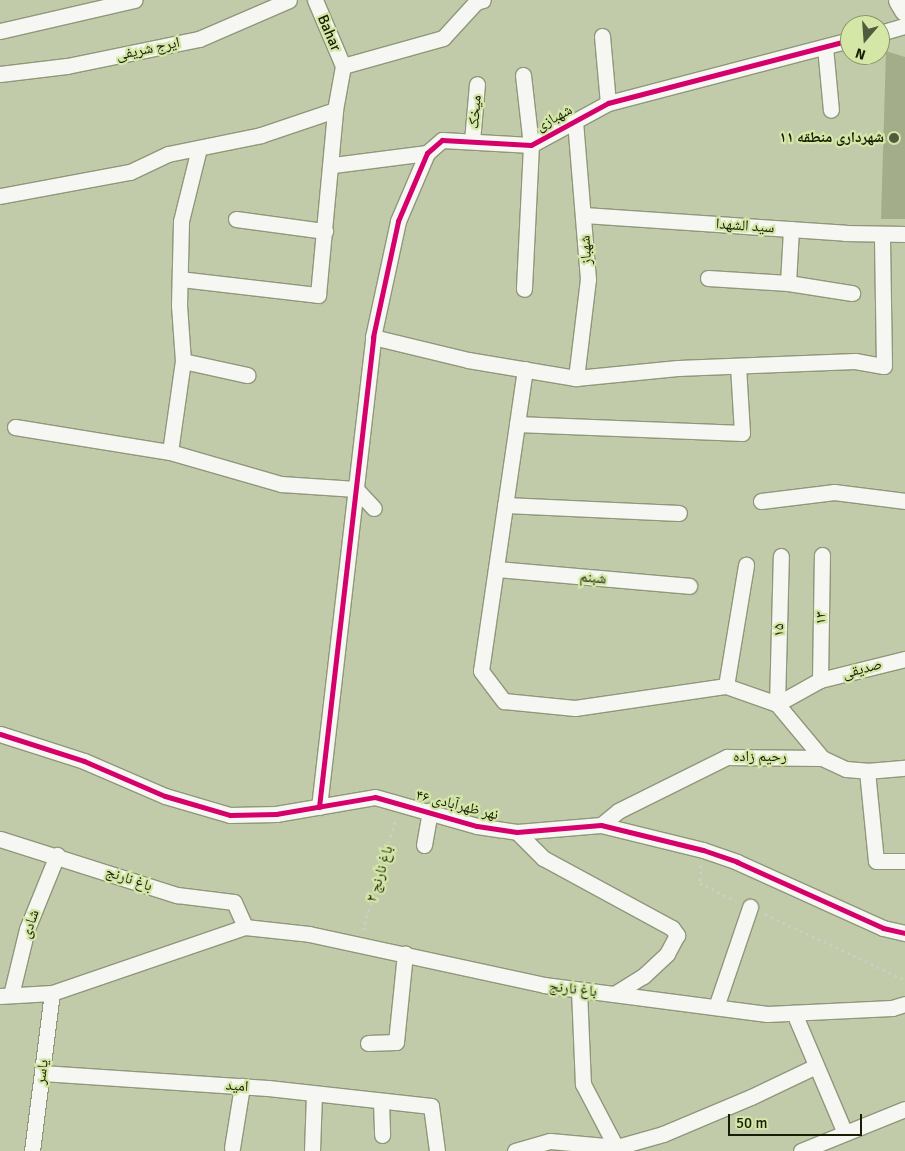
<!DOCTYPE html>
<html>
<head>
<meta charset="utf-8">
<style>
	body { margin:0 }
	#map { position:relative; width:905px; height:1151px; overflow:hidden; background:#c1cba9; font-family:Signika,"Noto Naskh Arabic",sans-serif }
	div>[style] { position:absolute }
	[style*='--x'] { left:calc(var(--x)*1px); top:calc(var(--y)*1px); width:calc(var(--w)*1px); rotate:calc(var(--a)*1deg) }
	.building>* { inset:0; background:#a4ad8a }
	.path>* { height:3px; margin-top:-1.5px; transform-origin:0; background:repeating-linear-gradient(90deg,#cacec3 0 2.5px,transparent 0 6.5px) }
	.roads { filter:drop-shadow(1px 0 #8f977b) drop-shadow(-1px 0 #8f977b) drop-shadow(0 1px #8f977b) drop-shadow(0 -1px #8f977b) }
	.minor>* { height:15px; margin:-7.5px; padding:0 7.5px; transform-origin:7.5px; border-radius:7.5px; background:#f6f7f2 }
	.secondary>* { height:21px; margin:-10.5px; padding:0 10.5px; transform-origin:10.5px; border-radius:10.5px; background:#f6f7f2 }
	.cycleway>* { height:5px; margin:-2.5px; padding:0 2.5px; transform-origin:2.5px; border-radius:2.5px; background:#d6006c }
	.dots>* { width:14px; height:14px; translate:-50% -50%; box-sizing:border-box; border:2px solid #d4e7a7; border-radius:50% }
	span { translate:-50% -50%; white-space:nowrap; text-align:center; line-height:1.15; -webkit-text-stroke:4.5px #d4e7a7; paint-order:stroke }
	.street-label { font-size:15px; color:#181e05 }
	.poi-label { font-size:15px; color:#181e05; font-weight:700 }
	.right { translate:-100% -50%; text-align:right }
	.north { position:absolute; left:840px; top:15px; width:50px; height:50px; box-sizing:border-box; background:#d4e7a7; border:1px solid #899766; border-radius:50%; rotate:198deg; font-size:14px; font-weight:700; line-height:20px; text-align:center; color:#181e05 }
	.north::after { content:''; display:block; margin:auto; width:18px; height:22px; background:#535b3e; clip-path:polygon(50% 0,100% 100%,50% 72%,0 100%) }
	.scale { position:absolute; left:728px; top:1114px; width:134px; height:22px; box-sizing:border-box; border:2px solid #181e05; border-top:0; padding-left:6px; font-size:15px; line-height:18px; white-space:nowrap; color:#181e05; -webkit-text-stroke:4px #d4e7a7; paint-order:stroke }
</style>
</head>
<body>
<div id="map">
	<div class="building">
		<i style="clip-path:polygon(886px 51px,905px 57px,905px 219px,881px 219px)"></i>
	</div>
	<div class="path">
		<i style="--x:701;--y:865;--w:18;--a:93"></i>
		<i style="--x:700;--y:883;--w:40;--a:26.6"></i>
		<i style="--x:765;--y:914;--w:155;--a:25.2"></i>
		<i style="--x:363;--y:930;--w:117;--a:-73.6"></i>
	</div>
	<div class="roads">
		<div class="minor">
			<i style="--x:315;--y:0;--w:72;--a:67"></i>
			<i style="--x:0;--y:31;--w:138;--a:-13"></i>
			<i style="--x:880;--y:33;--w:26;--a:-16"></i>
			<i style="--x:602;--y:36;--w:67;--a:84.9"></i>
			<i style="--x:825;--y:47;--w:63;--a:84.6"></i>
			<i style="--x:0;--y:74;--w:67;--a:-6.8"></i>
			<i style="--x:67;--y:66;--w:135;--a:-11.6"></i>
			<i style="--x:199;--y:39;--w:98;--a:-23.4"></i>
			<i style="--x:523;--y:75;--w:70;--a:83.5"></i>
			<i style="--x:531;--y:145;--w:144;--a:92.8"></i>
			<i style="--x:575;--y:121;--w:159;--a:85.3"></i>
			<i style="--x:588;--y:279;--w:100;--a:96.9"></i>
			<i style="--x:472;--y:141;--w:57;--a:-85"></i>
			<i style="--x:333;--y:165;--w:95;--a:-7.3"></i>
			<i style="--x:0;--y:196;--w:132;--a:-10.5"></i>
			<i style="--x:130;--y:172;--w:42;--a:-25.3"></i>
			<i style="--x:168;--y:154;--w:95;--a:-11.5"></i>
			<i style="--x:261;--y:135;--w:78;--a:-18.7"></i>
			<i style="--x:584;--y:215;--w:262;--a:3.9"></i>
			<i style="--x:845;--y:233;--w:60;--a:1"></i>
			<i style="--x:236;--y:219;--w:90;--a:7.7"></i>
			<i style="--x:708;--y:278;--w:80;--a:3.6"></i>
			<i style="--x:788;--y:283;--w:65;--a:8.9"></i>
			<i style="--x:180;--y:279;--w:139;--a:6.6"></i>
			<i style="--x:318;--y:295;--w:186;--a:-84.7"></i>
			<i style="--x:335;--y:110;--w:45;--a:-79.7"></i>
			<i style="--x:343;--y:66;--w:104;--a:-15.6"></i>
			<i style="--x:443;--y:38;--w:49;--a:-47.5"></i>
			<i style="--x:476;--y:2;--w:7;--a:-16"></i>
			<i style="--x:788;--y:283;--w:54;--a:-86.8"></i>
			<i style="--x:373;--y:337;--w:98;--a:13.6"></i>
			<i style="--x:468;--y:360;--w:109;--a:9.5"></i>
			<i style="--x:576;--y:378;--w:102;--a:-5.6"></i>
			<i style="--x:678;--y:368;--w:177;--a:-2.3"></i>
			<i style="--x:855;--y:361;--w:29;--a:10"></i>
			<i style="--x:884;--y:366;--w:132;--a:-90.9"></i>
			<i style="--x:183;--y:361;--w:66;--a:12.3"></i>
			<i style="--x:525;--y:369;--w:305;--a:98.3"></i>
			<i style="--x:481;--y:671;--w:38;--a:53"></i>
			<i style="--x:504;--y:701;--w:71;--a:5.6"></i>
			<i style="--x:575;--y:708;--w:153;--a:-8.3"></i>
			<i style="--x:726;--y:686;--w:54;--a:19.4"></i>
			<i style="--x:777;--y:704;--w:70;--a:50.2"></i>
			<i style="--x:517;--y:424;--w:225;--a:2.3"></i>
			<i style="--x:742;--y:433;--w:67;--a:-93.4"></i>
			<i style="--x:15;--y:427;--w:157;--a:9.2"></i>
			<i style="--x:170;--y:452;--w:116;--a:16.1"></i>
			<i style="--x:281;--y:484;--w:75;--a:3.8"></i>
			<i style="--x:356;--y:489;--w:26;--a:47"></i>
			<i style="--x:170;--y:452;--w:92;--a:-81.9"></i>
			<i style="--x:183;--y:361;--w:56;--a:-94.1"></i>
			<i style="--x:179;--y:305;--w:84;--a:-88.6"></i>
			<i style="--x:181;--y:221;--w:75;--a:-76.1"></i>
			<i style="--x:761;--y:501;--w:74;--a:-7"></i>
			<i style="--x:834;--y:492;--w:72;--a:7.2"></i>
			<i style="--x:505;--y:505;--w:174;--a:2.6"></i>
			<i style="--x:496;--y:569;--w:194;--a:5"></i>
			<i style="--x:820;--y:680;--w:125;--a:-89.1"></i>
			<i style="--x:726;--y:686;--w:123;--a:-80.6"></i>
			<i style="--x:777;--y:704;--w:148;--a:-88.5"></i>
			<i style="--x:777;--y:704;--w:49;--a:-29.2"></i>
			<i style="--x:820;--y:680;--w:88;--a:-13.9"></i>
			<i style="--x:0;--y:734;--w:88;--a:17.8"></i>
			<i style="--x:84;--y:761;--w:88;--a:23.4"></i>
			<i style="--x:165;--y:796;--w:68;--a:16.3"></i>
			<i style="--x:230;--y:815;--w:46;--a:-1.2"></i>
			<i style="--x:276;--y:814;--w:100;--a:-9.7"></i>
			<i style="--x:375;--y:797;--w:106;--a:15.9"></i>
			<i style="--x:477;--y:826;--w:40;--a:8.5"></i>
			<i style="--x:517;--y:832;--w:84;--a:-4.8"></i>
			<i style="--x:601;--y:825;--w:105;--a:13.8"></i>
			<i style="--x:703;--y:850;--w:36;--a:19"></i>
			<i style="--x:737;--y:862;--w:160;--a:24.3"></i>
			<i style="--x:883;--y:928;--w:23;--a:13"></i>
			<i style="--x:867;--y:771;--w:90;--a:84.3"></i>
			<i style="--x:876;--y:861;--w:29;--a:0"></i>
			<i style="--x:319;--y:807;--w:473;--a:-83.4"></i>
			<i style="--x:373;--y:337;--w:119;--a:-77.8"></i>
			<i style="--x:398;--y:221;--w:74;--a:-66.9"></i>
			<i style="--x:427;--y:153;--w:20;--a:-41"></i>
			<i style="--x:442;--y:140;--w:89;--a:3.2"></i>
			<i style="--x:531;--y:145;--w:88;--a:-28.6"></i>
			<i style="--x:608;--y:103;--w:250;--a:-14.6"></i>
			<i style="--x:601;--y:825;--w:22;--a:-39"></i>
			<i style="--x:618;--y:811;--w:122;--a:-26.4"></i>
			<i style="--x:727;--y:757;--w:95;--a:0.6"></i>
			<i style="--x:822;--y:758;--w:26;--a:25"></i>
			<i style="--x:846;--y:769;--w:21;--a:5"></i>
			<i style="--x:867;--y:771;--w:38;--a:-5"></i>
			<i style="--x:517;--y:832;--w:37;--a:45"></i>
			<i style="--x:543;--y:858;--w:147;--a:28.5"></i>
			<i style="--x:672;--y:928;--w:9;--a:54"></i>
			<i style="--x:677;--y:935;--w:21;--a:118"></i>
			<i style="--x:667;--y:954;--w:33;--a:137"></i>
			<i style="--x:643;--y:976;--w:34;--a:148"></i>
			<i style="--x:0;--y:839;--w:186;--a:17.6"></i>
			<i style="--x:177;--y:895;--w:57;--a:7"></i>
			<i style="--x:234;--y:902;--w:27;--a:66"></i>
			<i style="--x:424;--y:845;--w:35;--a:-80"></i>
			<i style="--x:579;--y:990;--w:94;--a:87.6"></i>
			<i style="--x:583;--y:1084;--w:76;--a:62.4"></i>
			<i style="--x:11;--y:995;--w:68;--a:-76.4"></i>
			<i style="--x:27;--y:929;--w:80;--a:-67.9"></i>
			<i style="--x:0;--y:996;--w:52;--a:-3.3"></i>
			<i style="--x:52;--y:993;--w:204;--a:-18.9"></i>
			<i style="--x:245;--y:927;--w:64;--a:6.2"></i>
			<i style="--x:309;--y:934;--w:240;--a:12.2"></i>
			<i style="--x:544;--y:985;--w:225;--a:7.4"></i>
			<i style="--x:767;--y:1014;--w:125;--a:-2.7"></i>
			<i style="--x:892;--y:1008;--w:14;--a:-17"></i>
			<i style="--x:716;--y:1007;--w:106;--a:-71.2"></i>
			<i style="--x:794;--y:1013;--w:130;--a:67"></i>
			<i style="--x:368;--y:1043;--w:28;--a:-2"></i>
			<i style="--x:396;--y:1042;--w:89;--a:-84.2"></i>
			<i style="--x:42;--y:1073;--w:226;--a:3.8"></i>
			<i style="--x:268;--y:1088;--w:164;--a:6.3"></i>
			<i style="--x:431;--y:1106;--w:45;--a:82.4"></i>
			<i style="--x:381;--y:1102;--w:33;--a:88"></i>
			<i style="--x:232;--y:1148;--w:63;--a:-80.8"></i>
			<i style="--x:32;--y:1151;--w:159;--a:-82.8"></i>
			<i style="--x:312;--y:1151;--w:56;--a:-88"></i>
			<i style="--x:515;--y:1151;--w:36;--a:-16"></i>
			<i style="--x:550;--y:1141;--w:67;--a:5.1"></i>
			<i style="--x:617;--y:1147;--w:48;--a:-15.8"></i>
			<i style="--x:663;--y:1134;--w:95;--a:-22.8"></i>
			<i style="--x:751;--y:1097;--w:72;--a:-25.5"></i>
			<i style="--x:801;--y:1151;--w:112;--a:-22"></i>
		</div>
		<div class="secondary">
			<i style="--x:899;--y:0;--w:12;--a:59"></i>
		</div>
	</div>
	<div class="cycleway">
		<i style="--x:0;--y:734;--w:88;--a:17.8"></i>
		<i style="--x:84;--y:761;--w:88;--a:23.4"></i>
		<i style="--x:165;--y:796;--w:68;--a:16.3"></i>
		<i style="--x:230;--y:815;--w:46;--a:-1.2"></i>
		<i style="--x:276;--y:814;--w:100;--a:-9.7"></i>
		<i style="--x:375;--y:797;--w:106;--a:15.9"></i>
		<i style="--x:477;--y:826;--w:40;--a:8.5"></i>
		<i style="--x:517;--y:832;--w:84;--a:-4.8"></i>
		<i style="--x:601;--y:825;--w:105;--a:13.8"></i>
		<i style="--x:703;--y:850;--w:36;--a:19"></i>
		<i style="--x:737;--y:862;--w:160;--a:24.3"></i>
		<i style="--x:883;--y:928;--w:23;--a:13"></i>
		<i style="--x:319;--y:807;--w:473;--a:-83.4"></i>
		<i style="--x:373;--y:337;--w:119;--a:-77.8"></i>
		<i style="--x:398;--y:221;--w:74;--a:-66.9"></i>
		<i style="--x:427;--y:153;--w:20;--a:-41"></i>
		<i style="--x:442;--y:140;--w:89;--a:3.2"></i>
		<i style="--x:531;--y:145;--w:88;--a:-28.6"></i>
		<i style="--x:608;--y:103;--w:250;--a:-14.6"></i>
	</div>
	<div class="dots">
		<i style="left:894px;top:138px;background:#535b3e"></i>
	</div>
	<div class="street-label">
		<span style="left:329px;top:33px;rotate:67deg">Bahar</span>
		<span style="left:148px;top:49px;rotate:-12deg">ایرج شریفی</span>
		<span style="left:475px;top:112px;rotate:-85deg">میخک</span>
		<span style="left:554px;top:118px;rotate:-29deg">شهبازی</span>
		<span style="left:745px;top:226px;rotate:4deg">سید الشهدا</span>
		<span style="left:586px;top:250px;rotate:-93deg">شهباز</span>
		<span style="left:593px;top:578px;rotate:5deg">شبنم</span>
		<span style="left:821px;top:618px;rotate:-89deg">۱۳</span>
		<span style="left:779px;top:630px;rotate:-88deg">۱۵</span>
		<span style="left:862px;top:669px;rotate:-15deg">صدیقی</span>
		<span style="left:760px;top:757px">رحیم زاده</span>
		<span style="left:457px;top:805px;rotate:14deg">نهر ظهرآبادی ۴۶</span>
		<span style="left:380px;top:874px;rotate:-73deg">باغ نارنج ۲</span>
		<span style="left:129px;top:879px;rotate:19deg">باغ نارنج</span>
		<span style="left:30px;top:924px;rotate:-71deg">شادی</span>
		<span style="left:573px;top:989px;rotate:7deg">باغ نارنج</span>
		<span style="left:42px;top:1072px;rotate:-83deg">یاسر</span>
		<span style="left:237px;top:1086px;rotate:4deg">امید</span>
	</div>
	<div class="poi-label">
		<span class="right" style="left:884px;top:138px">شهرداری منطقه ۱۱</span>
	</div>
	<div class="north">N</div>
	<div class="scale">50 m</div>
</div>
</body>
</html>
